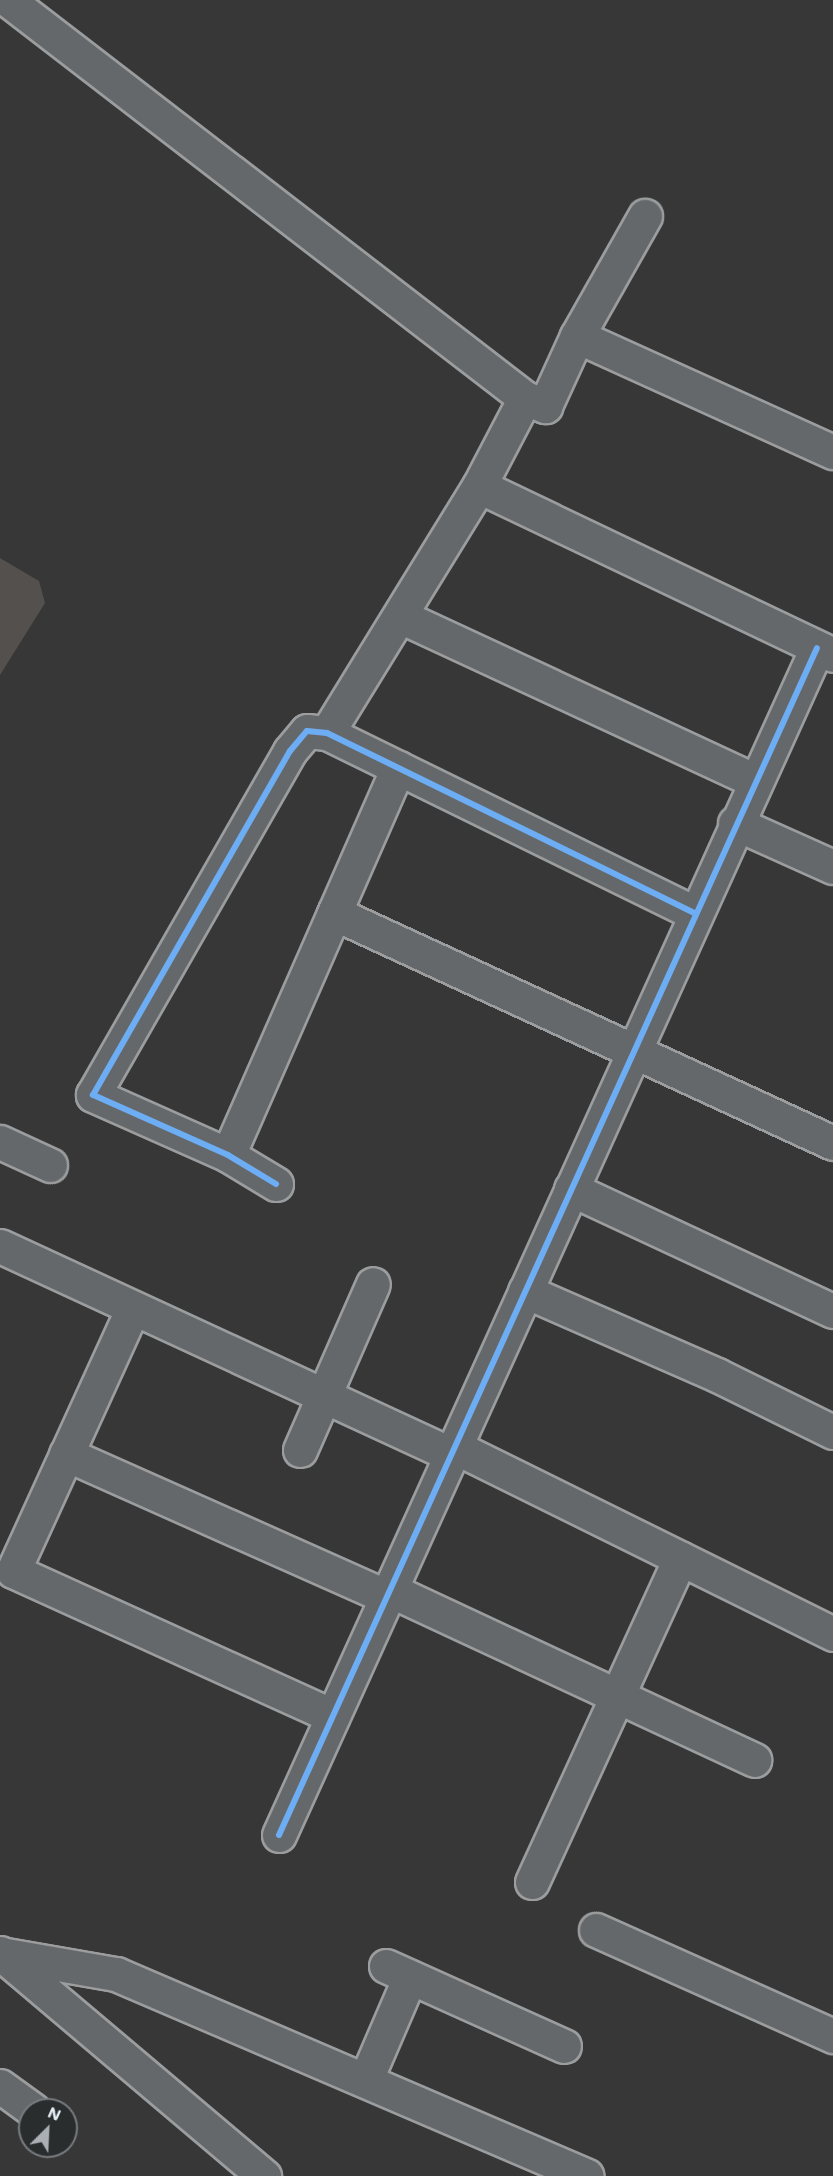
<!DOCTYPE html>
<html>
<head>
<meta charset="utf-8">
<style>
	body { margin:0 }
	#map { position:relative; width:833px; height:2176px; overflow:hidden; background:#373737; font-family:Mali,sans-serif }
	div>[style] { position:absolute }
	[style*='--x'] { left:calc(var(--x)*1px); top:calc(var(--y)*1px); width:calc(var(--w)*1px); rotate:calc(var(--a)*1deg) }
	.building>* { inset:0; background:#53504e }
	.roads { filter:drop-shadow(2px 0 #9b9d9e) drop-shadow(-2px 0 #9b9d9e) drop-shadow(0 2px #9b9d9e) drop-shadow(0 -2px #9b9d9e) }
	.minor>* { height:33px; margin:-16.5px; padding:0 16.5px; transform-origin:16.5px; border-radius:16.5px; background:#65686b }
	.major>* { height:33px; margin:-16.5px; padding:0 16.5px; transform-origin:16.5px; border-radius:16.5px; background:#65686b }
	.cycleway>* { height:6px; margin:-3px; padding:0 3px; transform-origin:3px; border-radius:3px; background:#6dadf4 }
	span { translate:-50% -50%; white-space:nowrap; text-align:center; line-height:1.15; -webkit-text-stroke:4.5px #2a2d2e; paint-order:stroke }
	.north { position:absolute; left:18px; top:2098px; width:60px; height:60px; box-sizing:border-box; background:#2a2d2e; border:2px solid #767b7f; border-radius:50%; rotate:24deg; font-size:16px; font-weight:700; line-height:24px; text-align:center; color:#e8f1f8 }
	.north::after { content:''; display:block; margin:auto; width:21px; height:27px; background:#aab0b4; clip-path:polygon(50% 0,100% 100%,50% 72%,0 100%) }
</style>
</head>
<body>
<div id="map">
	<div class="building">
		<i style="clip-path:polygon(0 558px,39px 581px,45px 603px,0 675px)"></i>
	</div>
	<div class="roads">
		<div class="minor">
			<i style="--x:8;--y:0;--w:652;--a:37.59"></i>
			<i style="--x:525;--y:398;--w:22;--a:22"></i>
			<i style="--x:545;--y:406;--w:77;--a:-65.4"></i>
			<i style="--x:577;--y:336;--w:138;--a:-60.5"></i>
			<i style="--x:577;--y:336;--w:281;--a:24.4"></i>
			<i style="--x:479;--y:486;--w:392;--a:25.5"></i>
			<i style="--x:400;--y:616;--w:391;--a:24.9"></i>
			<i style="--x:327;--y:733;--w:290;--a:-58.4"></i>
			<i style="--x:479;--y:486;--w:99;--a:-62.4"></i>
			<i style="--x:735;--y:823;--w:107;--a:24.2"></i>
			<i style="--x:334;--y:913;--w:549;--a:24.75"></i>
			<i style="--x:0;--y:1142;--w:55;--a:24.7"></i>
			<i style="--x:228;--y:1155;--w:423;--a:-66.3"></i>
			<i style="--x:276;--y:1184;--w:56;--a:-148.9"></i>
			<i style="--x:228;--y:1155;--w:148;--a:-156"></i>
			<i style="--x:93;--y:1095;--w:396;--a:-60.2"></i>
			<i style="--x:290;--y:751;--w:26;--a:-50"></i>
			<i style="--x:307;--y:731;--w:20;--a:6"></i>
			<i style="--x:327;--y:733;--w:409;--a:26.1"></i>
			<i style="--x:571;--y:1189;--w:289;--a:25"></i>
			<i style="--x:0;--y:1246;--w:497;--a:24.8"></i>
			<i style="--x:525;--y:1291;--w:210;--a:23.6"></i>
			<i style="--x:717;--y:1375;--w:129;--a:26.2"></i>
			<i style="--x:133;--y:1308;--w:289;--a:114.5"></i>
			<i style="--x:13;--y:1571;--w:351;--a:24.4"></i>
			<i style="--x:455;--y:1447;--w:422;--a:26.3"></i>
			<i style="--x:300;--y:1450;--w:181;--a:-66.3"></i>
			<i style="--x:66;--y:1454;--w:351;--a:24"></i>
			<i style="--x:390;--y:1590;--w:402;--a:25"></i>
			<i style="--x:279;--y:1835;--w:1303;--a:-65.62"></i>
			<i style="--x:532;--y:1882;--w:356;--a:-65.4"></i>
			<i style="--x:596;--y:1930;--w:260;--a:24.1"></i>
			<i style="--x:1;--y:1954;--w:117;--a:9.9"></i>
			<i style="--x:116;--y:1974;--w:512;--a:23.21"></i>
			<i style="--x:386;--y:1966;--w:195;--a:24.2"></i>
			<i style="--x:366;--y:2079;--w:111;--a:-66.7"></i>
			<i style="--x:0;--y:2086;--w:41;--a:36"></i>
		</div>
		<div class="major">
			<i style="--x:0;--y:1953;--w:346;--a:40.2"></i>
		</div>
	</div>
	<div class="cycleway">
		<i style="--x:276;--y:1184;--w:56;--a:-148.9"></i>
		<i style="--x:228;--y:1155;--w:148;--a:-156"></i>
		<i style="--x:93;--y:1095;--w:396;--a:-60.2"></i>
		<i style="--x:290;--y:751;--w:26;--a:-50"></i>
		<i style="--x:307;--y:731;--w:20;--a:6"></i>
		<i style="--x:327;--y:733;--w:409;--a:26.1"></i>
		<i style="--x:279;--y:1835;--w:1303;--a:-65.62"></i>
	</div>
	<div class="north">N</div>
</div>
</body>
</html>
